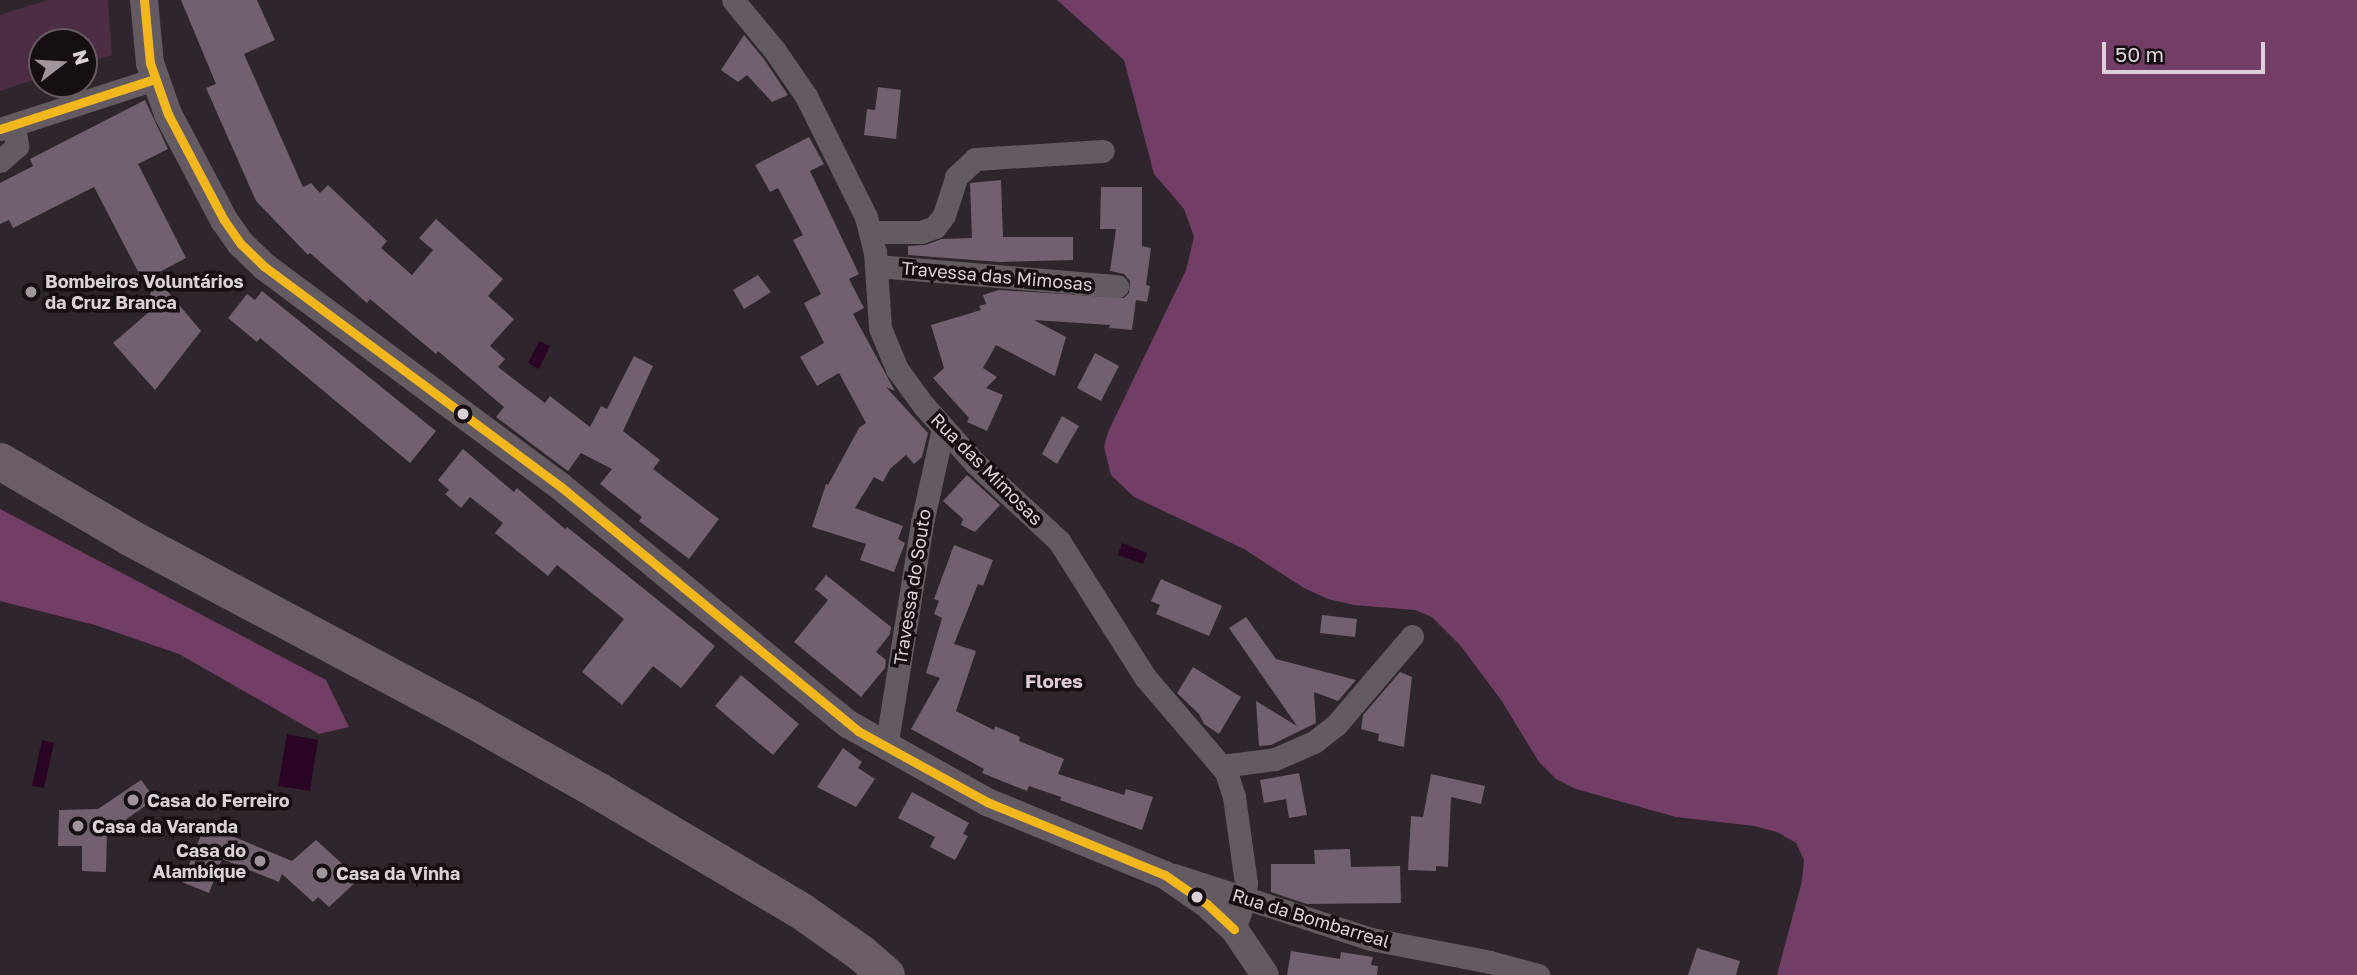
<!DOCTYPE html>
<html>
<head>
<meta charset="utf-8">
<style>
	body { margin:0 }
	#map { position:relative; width:2357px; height:975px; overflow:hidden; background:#2f252c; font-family:"Golos Text",sans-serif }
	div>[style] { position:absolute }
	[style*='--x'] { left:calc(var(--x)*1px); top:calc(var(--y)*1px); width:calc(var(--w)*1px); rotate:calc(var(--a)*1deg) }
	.green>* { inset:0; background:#4c2d43 }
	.forest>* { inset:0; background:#723e65 }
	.water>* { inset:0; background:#2b0624 }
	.building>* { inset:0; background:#71606d }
	.minor>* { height:23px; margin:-11.5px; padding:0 11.5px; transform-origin:11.5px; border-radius:11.5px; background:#635b61 }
	.tertiary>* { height:28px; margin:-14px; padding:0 14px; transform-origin:14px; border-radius:14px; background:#635b61 }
	.trunk>* { height:37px; margin:-18.5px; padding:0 18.5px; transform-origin:18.5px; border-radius:18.5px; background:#6a5d66 }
	.bus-1>* { height:9px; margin:-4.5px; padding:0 4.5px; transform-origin:4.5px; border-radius:4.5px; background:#f1b71d }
	.dots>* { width:19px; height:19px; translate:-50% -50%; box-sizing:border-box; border:4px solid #150e13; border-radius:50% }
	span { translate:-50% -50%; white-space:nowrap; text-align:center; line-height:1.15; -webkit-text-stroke:7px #150e13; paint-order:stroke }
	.street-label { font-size:18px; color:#ddd1d9 }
	.poi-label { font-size:18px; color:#ddd1d9; font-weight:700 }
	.left { translate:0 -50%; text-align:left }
	.right { translate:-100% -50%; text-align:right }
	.neighbourhood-label { font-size:19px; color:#e1cada; font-weight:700 }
	.north { position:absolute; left:28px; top:28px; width:70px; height:70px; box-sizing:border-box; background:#150e13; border:2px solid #655c62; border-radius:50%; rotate:73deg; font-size:19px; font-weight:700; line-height:28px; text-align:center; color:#ddd1d9 }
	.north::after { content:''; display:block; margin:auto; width:24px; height:32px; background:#a0959c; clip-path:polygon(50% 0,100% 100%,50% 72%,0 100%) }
	.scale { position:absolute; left:2102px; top:42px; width:163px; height:32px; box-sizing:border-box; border:4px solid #ddd1d9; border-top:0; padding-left:9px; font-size:21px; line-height:24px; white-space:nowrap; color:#ddd1d9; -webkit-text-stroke:5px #150e13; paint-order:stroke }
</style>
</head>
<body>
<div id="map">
	<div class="green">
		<i style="clip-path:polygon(48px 0,108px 0,112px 55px,84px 64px,84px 42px,42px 42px,42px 77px,0 91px,0 15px)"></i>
	</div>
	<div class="forest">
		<i style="clip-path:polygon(1057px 0,2357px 0,2357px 975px,1777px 975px,1802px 881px,1804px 860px,1796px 843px,1777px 832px,1754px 826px,1676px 817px,1576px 789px,1556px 779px,1539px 762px,1501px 700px,1460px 645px,1432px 617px,1415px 610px,1354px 605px,1328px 599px,1304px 588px,1244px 549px,1134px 497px,1111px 475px,1104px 447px,1108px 432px,1186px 270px,1194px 237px,1184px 209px,1154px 174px,1124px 60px)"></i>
		<i style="clip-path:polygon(0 509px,326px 680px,349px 727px,319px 734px,179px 654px,95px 625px,0 601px)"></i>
	</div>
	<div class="water">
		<i style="clip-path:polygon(539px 341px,550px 346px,539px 369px,528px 363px)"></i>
		<i style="clip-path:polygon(1122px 543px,1147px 553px,1143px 564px,1118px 555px)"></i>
		<i style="clip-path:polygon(287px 734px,318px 740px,310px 791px,278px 786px)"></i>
		<i style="clip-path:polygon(42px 740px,54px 743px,44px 788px,32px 786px)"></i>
	</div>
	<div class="building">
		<i style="clip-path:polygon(181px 0,257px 0,275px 40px,244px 54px,303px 187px,311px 183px,320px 193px,328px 185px,387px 241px,381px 248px,412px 275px,433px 250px,419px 238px,436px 219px,503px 279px,488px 296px,514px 319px,490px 346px,505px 359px,498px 367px,545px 403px,550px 396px,590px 427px,601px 406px,607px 409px,634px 356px,653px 366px,623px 431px,660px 460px,653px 469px,719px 519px,689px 559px,639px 521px,642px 517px,600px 484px,612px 469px,581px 453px,568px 471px,545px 454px,496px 417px,504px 407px,438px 351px,436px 354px,370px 299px,367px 303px,310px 253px,308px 255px,256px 201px,206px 88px,216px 84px)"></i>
		<i style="clip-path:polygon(744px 35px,764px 59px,788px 95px,772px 102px,747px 75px,738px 82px,721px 70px)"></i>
		<i style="clip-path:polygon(878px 87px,901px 90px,896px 139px,864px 135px,867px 109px,875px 110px)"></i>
		<i style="clip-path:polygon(145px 100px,168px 149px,138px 164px,186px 258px,154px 275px,201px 331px,155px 390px,113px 343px,156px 306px,94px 187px,13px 228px,9px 220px,0 224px,0 183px,33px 166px,30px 159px)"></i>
		<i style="clip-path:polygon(809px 137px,824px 164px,810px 171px,859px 274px,849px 279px,864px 308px,853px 314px,895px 391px,886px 387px,928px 433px,922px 457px,914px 464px,906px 455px,890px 469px,883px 482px,874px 477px,855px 508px,903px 526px,898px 539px,905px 543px,894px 572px,860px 560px,866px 544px,812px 527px,826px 484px,828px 485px,859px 428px,866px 423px,839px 373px,817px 386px,800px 357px,824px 343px,804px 303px,821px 294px,793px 240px,803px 235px,778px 188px,770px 192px,755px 165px)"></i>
		<i style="clip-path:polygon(1001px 180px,1003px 237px,1073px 237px,1073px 260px,1000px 262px,908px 255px,908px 246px,925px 245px,942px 239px,972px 238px,970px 183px)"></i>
		<i style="clip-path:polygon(1101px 187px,1142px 187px,1142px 246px,1151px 248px,1146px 285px,1150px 286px,1147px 302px,1136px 300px,1132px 330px,1109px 328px,1110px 325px,1034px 320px,1066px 337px,1055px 376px,996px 345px,983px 368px,997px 377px,986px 388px,1003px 395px,987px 431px,967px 422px,969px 418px,933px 378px,944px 368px,931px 325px,981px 310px,979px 306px,986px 304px,983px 295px,999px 290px,1124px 298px,1129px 293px,1130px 281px,1124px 274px,1110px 271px,1116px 229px,1100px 229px)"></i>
		<i style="clip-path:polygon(758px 275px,771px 292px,744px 309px,733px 290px)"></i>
		<i style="clip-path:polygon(262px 291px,436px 431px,410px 463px,260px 338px,257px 342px,228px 318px,247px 294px,255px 300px)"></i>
		<i style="clip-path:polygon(1095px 353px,1119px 366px,1101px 401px,1077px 388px)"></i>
		<i style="clip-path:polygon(1062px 416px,1079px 426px,1057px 464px,1042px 454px)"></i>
		<i style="clip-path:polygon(463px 449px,514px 492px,517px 488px,565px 529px,567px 527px,715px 646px,681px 688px,653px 666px,622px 705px,582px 672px,624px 619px,557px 565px,548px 576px,495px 533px,503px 523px,470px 497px,461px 508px,445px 494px,449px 490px,438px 480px)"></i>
		<i style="clip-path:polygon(967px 475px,1000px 505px,975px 532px,961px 525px,963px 519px,943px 501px)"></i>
		<i style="clip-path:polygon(954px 545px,993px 560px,983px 586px,978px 584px,954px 644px,976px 651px,956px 711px,994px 730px,995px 726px,1020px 737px,1019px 741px,1064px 759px,1058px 774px,1124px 795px,1126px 789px,1153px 797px,1142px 830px,1060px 800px,1061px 797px,1029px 786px,1027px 791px,982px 773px,984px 769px,911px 729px,940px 678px,926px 673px,942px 618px,934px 614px,939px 601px,934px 599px)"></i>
		<i style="clip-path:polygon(826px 575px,891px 627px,890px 634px,876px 652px,886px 660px,885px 668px,861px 697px,794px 642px,828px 600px,815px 589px)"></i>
		<i style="clip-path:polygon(1161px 579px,1222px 606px,1209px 636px,1156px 614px,1160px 605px,1151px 601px)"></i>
		<i style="clip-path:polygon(1322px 615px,1357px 619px,1355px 637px,1320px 633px)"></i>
		<i style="clip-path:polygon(1246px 617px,1276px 659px,1356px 680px,1338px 701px,1314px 692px,1316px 723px,1271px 745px,1259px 746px,1256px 701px,1297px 726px,1229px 628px)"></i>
		<i style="clip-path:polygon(1193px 667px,1241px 697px,1219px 734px,1204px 724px,1199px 714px,1177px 693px)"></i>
		<i style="clip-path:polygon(1400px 672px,1412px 677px,1404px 747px,1378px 741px,1379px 734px,1361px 729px,1363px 715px)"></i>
		<i style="clip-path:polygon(741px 675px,799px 724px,773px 755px,715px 706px)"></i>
		<i style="clip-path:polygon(843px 748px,862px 762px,858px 768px,875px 779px,856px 807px,817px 787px)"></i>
		<i style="clip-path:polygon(1299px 773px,1307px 815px,1289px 818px,1286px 799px,1264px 803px,1260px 780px)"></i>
		<i style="clip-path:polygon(1431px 774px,1485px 786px,1481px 804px,1451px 797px,1448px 867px,1436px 866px,1436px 871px,1408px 870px,1411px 816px,1423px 817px)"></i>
		<i style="clip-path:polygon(141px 780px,155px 799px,107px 833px,106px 872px,82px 871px,82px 846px,58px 846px,59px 810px,98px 809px)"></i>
		<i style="clip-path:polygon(912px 792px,969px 823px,963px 834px,968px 836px,955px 860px,930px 847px,935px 837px,898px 818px)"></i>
		<i style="clip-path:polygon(205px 825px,292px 861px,316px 840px,359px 879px,329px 907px,318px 897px,313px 902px,282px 874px,279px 882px,222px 859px,209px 893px,182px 882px)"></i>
		<i style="clip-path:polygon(1350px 849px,1351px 867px,1400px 866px,1401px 903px,1307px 904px,1271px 892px,1271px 864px,1315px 864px,1314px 850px)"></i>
		<i style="clip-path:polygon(1697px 948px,1740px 961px,1736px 975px,1688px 975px)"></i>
		<i style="clip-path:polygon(1291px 951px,1340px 959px,1341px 952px,1373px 957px,1371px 965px,1378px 966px,1377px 975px,1287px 975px)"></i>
	</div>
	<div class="minor">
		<i style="--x:733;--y:0;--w:66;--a:50.5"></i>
		<i style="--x:775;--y:51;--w:55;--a:55.4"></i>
		<i style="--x:806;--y:96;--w:135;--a:63.6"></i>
		<i style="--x:866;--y:217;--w:36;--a:76"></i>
		<i style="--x:875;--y:252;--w:76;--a:86.2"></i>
		<i style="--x:880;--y:328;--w:44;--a:67.5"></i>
		<i style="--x:897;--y:369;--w:46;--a:53.9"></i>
		<i style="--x:924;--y:406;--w:76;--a:48.2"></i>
		<i style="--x:975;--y:463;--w:115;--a:42.9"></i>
		<i style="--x:1059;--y:541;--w:161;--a:57.7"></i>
		<i style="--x:1145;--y:677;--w:125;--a:49.5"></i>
		<i style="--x:1226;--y:772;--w:26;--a:72"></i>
		<i style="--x:1234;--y:797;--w:87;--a:82.1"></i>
		<i style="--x:1246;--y:883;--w:21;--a:98"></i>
		<i style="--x:1243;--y:904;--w:27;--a:110"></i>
		<i style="--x:0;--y:129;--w:163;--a:-17.9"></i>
		<i style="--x:0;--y:161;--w:23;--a:-41"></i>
		<i style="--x:17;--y:146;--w:21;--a:-98"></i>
		<i style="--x:872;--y:232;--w:49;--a:0"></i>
		<i style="--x:921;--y:232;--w:15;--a:-20"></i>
		<i style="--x:935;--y:227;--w:15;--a:-53"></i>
		<i style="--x:944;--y:215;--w:40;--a:-72"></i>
		<i style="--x:956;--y:177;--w:26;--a:-43"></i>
		<i style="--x:975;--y:159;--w:128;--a:-3.6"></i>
		<i style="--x:877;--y:266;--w:241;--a:4.8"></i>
		<i style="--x:886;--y:748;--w:228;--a:-80.9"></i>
		<i style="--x:922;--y:523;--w:97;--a:-77.5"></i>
		<i style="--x:1222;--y:766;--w:53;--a:-7.5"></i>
		<i style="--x:1275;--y:759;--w:43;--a:-23.6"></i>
		<i style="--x:1314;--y:742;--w:28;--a:-38"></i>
		<i style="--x:1336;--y:725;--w:117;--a:-49.5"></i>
		<i style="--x:1174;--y:875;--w:207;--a:18"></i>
		<i style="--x:1371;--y:939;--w:121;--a:10.9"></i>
		<i style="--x:1490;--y:962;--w:50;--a:15.2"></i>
	</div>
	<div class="tertiary">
		<i style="--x:144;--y:0;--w:63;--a:84.6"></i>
		<i style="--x:150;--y:63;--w:54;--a:70.6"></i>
		<i style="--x:168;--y:114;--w:120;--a:62.2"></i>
		<i style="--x:224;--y:220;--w:29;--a:55"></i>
		<i style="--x:241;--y:244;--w:33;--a:44"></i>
		<i style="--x:265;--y:267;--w:367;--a:36.6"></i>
		<i style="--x:560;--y:486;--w:374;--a:39.6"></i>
		<i style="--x:848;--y:724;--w:159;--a:29.3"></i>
		<i style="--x:987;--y:802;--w:192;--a:22.3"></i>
		<i style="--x:1165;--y:875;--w:51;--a:34.6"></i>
		<i style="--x:1207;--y:904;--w:37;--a:43"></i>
		<i style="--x:1234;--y:929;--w:55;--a:56"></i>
	</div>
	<div class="trunk">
		<i style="--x:0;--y:461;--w:152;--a:30.4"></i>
		<i style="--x:131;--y:538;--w:385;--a:28"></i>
		<i style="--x:471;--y:719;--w:145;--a:29.4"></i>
		<i style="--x:597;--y:790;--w:236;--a:30.6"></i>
		<i style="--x:800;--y:910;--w:75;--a:35.2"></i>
		<i style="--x:861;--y:953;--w:33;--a:41"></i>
	</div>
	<div class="bus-1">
		<i style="--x:144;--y:0;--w:63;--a:84.6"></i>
		<i style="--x:150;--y:63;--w:54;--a:70.6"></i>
		<i style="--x:168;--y:114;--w:120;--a:62.2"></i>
		<i style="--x:224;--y:220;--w:29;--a:55"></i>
		<i style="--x:241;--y:244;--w:33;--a:44"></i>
		<i style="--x:265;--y:267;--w:367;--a:36.6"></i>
		<i style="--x:560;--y:486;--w:386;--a:39.4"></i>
		<i style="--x:858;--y:731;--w:147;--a:28.8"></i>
		<i style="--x:987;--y:802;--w:192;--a:22.3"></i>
		<i style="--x:1165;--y:875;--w:51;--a:34.6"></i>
		<i style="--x:1207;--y:904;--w:37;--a:43"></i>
		<i style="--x:0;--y:129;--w:163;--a:-17.9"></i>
	</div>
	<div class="dots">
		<i style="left:31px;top:292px;background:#a0959c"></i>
		<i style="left:463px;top:414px;background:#ddd1d9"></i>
		<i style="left:133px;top:800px;background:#a0959c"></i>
		<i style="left:78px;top:826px;background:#a0959c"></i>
		<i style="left:260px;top:861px;background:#a0959c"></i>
		<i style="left:322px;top:873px;background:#a0959c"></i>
		<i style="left:1197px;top:897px;background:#ddd1d9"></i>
	</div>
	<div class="street-label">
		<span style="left:997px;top:276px;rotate:5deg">Travessa das Mimosas</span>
		<span style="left:987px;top:469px;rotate:45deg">Rua das Mimosas</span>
		<span style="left:912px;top:587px;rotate:-81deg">Travessa do Souto</span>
		<span style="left:1311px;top:918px;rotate:17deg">Rua da Bombarreal</span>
	</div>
	<div class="poi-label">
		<span class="left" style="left:45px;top:292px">Bombeiros Voluntários<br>da Cruz Branca</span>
		<span class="left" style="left:147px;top:800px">Casa do Ferreiro</span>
		<span class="left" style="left:92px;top:826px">Casa da Varanda</span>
		<span class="right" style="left:246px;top:861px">Casa do<br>Alambique</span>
		<span class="left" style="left:336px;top:873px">Casa da Vinha</span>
	</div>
	<div class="neighbourhood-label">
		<span style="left:1054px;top:681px">Flores</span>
	</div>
	<div class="north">N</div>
	<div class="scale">50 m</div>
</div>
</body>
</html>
